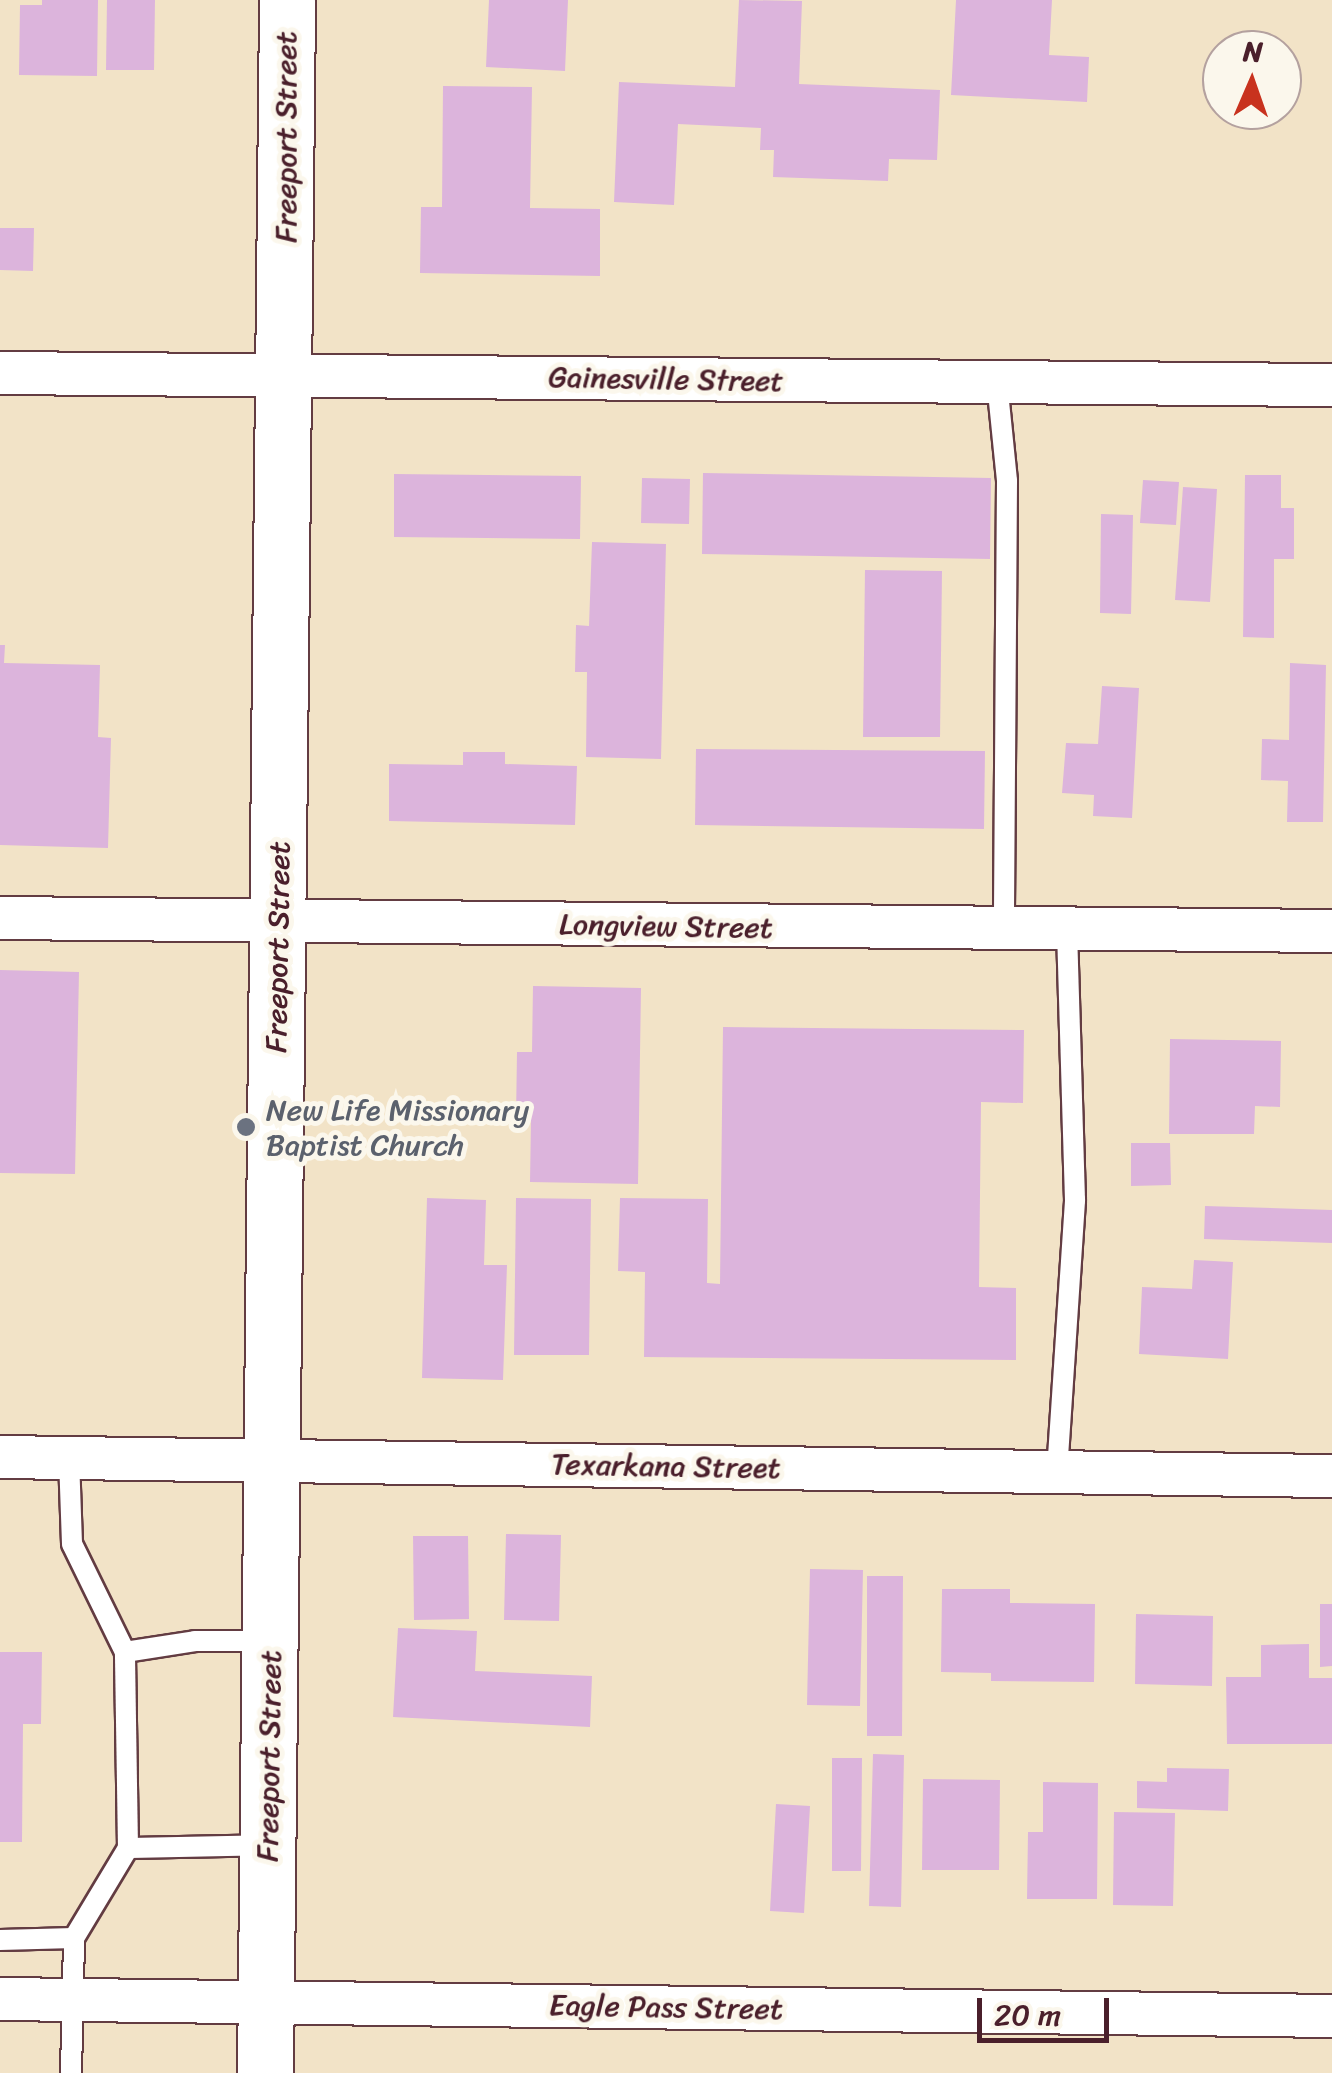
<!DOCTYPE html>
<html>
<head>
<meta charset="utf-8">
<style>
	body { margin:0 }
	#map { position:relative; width:1332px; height:2073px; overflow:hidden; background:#f2e3c7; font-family:Sriracha,sans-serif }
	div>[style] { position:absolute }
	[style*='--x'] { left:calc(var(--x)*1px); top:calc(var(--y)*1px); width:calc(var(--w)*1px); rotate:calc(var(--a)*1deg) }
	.building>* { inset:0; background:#dcb4dc }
	.roads { filter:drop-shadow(2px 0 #633c42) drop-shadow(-2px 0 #633c42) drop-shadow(0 2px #633c42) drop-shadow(0 -2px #633c42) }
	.service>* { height:20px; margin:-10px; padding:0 10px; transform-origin:10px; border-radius:10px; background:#fff }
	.minor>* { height:42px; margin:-21px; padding:0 21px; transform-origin:21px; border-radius:21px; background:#fff }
	.secondary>* { height:55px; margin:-27.5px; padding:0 27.5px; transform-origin:27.5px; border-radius:27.5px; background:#fff }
	.dots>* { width:28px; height:28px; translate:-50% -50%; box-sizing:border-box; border:5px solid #fbf7ec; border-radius:50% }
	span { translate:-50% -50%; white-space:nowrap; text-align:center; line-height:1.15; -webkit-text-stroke:10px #fbf7ec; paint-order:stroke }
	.street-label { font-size:30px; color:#4a1f2b }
	.worship-label { font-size:30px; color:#5b616d }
	.left { translate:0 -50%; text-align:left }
	.north { position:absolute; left:1202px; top:30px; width:100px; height:100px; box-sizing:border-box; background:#fbf7ec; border:2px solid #b4a19f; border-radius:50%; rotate:2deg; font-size:28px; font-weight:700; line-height:40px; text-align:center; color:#4a1f2b }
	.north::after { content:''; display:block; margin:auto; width:35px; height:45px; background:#c8321e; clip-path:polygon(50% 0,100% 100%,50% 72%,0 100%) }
	.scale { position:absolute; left:977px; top:1998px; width:132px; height:45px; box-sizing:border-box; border:5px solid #4a1f2b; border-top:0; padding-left:12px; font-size:30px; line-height:35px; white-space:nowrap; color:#4a1f2b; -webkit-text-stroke:8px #fbf7ec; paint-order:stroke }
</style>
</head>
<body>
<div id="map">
	<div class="building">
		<i style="clip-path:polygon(42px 0,98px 0,97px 76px,19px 75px,20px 5px,42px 5px)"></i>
		<i style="clip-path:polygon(107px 0,155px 0,154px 70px,106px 70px)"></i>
		<i style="clip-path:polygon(489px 0,568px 0,565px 71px,486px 67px)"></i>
		<i style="clip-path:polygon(739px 0,802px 1px,799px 84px,940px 90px,937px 160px,889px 159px,888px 181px,773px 177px,774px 150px,760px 150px,761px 128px,678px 124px,674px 205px,614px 202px,619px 82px,735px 87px)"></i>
		<i style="clip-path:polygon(956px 0,1052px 0,1049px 55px,1089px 57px,1087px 102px,951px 95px)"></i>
		<i style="clip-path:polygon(443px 86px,532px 87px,530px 208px,600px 209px,600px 276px,420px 273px,421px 207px,442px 207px)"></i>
		<i style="clip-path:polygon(0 228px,34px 228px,33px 271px,0 270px)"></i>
		<i style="clip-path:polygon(703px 473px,991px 478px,990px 559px,702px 554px)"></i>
		<i style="clip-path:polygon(394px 474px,581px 476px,580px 539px,394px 537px)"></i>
		<i style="clip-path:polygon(1245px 475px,1281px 475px,1281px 508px,1294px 508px,1294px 559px,1274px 559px,1274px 638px,1243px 637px)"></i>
		<i style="clip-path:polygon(642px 478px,690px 479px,689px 524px,641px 523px)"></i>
		<i style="clip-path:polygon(1143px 480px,1179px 482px,1176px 525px,1140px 523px)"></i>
		<i style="clip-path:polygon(1183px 487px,1217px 489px,1210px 602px,1175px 600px)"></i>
		<i style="clip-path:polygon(1101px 514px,1133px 515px,1131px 614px,1100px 613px)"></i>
		<i style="clip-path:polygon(592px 542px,666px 544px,661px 759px,586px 757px,587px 672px,575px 672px,576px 625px,589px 626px)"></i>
		<i style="clip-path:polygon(865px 570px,942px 571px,940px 737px,863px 737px)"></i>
		<i style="clip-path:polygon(0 645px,5px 645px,4px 663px,100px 665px,98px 737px,111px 738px,108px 848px,0 845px)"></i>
		<i style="clip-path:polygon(1290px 663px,1326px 665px,1323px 822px,1287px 822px,1288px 781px,1261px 780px,1262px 739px,1289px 740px)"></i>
		<i style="clip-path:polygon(1102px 686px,1139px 688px,1132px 818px,1093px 816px,1094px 795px,1062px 793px,1066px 743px,1098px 744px)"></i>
		<i style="clip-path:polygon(696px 749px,985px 751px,984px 829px,695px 825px)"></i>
		<i style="clip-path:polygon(463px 752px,505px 752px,505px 764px,577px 766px,575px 825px,389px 821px,389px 764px,463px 765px)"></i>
		<i style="clip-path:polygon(0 970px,79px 972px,75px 1174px,0 1173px)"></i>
		<i style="clip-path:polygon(533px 986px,641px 988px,638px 1184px,530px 1182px,531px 1119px,516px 1118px,517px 1052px,532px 1052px)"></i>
		<i style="clip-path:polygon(723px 1027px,1024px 1030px,1023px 1103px,981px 1102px,979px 1287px,1016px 1288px,1016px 1360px,644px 1357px,645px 1272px,618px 1271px,620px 1198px,708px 1199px,707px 1283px,720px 1284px)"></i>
		<i style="clip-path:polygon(1170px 1039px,1281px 1041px,1280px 1107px,1255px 1106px,1254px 1134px,1169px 1134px)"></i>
		<i style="clip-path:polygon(1131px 1143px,1170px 1143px,1171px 1185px,1131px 1186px)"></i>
		<i style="clip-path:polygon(427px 1198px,486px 1200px,484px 1265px,507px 1265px,503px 1380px,422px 1378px)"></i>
		<i style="clip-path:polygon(516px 1198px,591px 1199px,589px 1355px,514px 1355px)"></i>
		<i style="clip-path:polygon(1205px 1206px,1332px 1210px,1332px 1243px,1204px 1239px)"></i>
		<i style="clip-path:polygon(1194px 1260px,1233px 1262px,1228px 1359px,1139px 1354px,1142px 1287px,1192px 1289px)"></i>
		<i style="clip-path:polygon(506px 1534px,561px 1535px,559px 1621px,504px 1620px)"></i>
		<i style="clip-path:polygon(413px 1536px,468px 1536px,469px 1619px,414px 1620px)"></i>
		<i style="clip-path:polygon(810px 1569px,863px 1570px,860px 1706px,807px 1705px)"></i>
		<i style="clip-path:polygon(867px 1576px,903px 1576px,902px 1736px,867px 1736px)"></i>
		<i style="clip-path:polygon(942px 1589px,1010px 1589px,1010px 1603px,1095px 1604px,1094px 1682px,991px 1681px,991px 1673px,941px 1672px)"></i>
		<i style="clip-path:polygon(1320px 1604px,1332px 1604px,1332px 1666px,1320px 1667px)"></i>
		<i style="clip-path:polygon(1136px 1614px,1213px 1616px,1212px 1686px,1135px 1684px)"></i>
		<i style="clip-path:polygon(398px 1628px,477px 1631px,475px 1671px,592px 1676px,590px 1727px,393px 1717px)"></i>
		<i style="clip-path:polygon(1309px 1644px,1309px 1678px,1332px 1678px,1332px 1744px,1227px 1744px,1226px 1677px,1261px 1677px,1261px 1645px)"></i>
		<i style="clip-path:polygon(0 1652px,42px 1652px,41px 1724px,23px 1724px,22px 1842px,0 1842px)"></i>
		<i style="clip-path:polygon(873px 1754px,904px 1755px,901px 1907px,869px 1906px)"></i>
		<i style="clip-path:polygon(832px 1758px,862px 1758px,861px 1871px,832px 1871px)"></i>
		<i style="clip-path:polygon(1167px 1768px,1229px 1769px,1228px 1811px,1137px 1808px,1137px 1781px,1167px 1782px)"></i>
		<i style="clip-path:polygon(923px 1779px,1000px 1780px,999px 1870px,922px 1870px)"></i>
		<i style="clip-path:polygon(1043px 1782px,1098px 1783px,1097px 1899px,1027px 1899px,1028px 1832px,1043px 1832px)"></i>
		<i style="clip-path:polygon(776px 1804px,810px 1806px,804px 1913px,770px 1911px)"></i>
		<i style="clip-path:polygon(1114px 1812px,1175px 1813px,1173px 1906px,1113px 1905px)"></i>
	</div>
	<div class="roads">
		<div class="service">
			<i style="--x:997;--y:382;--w:100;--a:84.2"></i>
			<i style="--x:1007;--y:481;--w:448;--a:90.4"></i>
			<i style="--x:1057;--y:1472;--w:273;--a:-86.2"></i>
			<i style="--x:1075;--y:1200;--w:271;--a:-91.7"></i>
			<i style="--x:125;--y:1652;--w:71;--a:-8.9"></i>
			<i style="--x:195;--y:1641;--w:72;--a:0"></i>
			<i style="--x:128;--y:1848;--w:138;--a:-1.2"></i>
			<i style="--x:0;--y:1940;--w:74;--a:-1.5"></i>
			<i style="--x:74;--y:1938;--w:105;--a:-59"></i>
			<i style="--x:128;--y:1848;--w:196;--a:-90.9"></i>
			<i style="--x:125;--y:1652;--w:120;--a:-116.1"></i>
			<i style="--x:72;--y:1544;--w:86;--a:-92"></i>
			<i style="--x:71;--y:2073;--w:135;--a:-88.7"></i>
		</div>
		<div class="minor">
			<i style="--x:0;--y:373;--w:1332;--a:0.52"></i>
			<i style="--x:0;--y:918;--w:1332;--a:0.56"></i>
			<i style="--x:0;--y:1457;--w:1332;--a:0.82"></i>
			<i style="--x:0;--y:1999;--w:1332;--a:0.73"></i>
		</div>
		<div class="secondary">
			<i style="--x:265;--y:2073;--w:2073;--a:-89.39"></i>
		</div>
	</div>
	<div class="dots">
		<i style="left:246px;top:1127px;background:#6b7280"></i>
	</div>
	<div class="street-label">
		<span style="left:286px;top:137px;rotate:-90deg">Freeport Street</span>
		<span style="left:666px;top:379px;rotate:1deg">Gainesville Street</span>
		<span style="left:666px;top:926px;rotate:1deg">Longview Street</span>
		<span style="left:278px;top:947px;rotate:-89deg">Freeport Street</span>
		<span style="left:666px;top:1466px;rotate:1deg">Texarkana Street</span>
		<span style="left:269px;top:1756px;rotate:-89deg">Freeport Street</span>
		<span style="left:666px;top:2007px;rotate:1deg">Eagle Pass Street</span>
	</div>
	<div class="worship-label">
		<span class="left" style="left:266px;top:1127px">New Life Missionary<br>Baptist Church</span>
	</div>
	<div class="north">N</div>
	<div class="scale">20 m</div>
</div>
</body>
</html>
